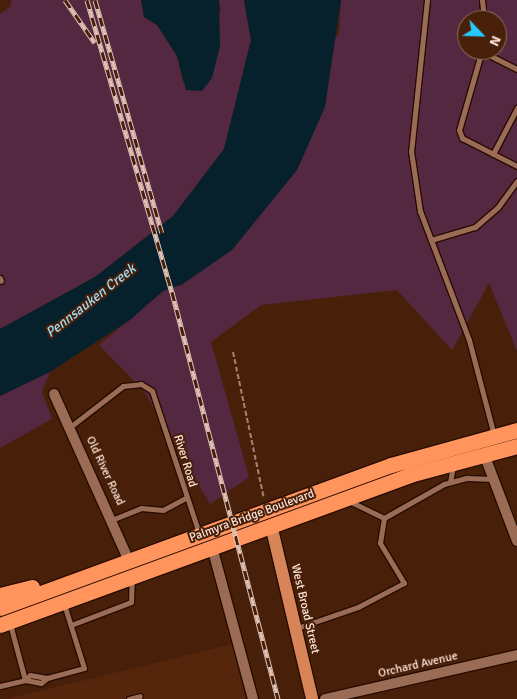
<!DOCTYPE html>
<html>
<head>
<meta charset="utf-8">
<style>
	body { margin:0 }
	#map { position:relative; width:517px; height:699px; overflow:hidden; background:#48200a; font-family:Signika,sans-serif }
	div>[style] { position:absolute }
	[style*='--x'] { left:calc(var(--x)*1px); top:calc(var(--y)*1px); width:calc(var(--w)*1px); rotate:calc(var(--a)*1deg) }
	.built>* { inset:0; background:#55260b }
	.green>* { inset:0; background:#542840 }
	.water>* { inset:0; background:#06212b }
	.path>* { height:2px; margin-top:-1px; transform-origin:0; background:repeating-linear-gradient(90deg,#a48371 0 5px,transparent 0 7.5px) }
	.roads { filter:drop-shadow(1px 0 #280b00) drop-shadow(-1px 0 #280b00) drop-shadow(0 1px #280b00) drop-shadow(0 -1px #280b00) }
	.lane>* { height:5px; margin:-2.5px; padding:0 2.5px; transform-origin:2.5px; border-radius:2.5px; background:#9b6c55 }
	.street>* { height:10px; margin:-5px; padding:0 5px; transform-origin:5px; border-radius:5px; background:#9b6c55 }
	.primary>* { height:12px; margin:-6px; padding:0 6px; transform-origin:6px; border-radius:6px; background:#d78459 }
	.highway>* { height:15px; margin:-7.5px; padding:0 7.5px; transform-origin:7.5px; border-radius:7.5px; background:#ff945c }
	.rail>* { height:5px; margin-top:-2.5px; transform-origin:0; background:repeating-linear-gradient(90deg,#48200a 0 9px,#dfc1b3 0 18px); box-sizing:border-box; border-block:1px solid #dfc1b3 }
	span { translate:-50% -50%; white-space:nowrap; text-align:center; line-height:1.15; -webkit-text-stroke:4px #48200a; paint-order:stroke }
	.street-label { font-size:12px; color:#fde2d5 }
	.water-label { font-size:14px; color:#9ddcf8; font-style:italic }
	.north { position:absolute; left:457px; top:10px; width:50px; height:50px; box-sizing:border-box; background:#48200a; border:1px solid #906e5b; border-radius:50%; rotate:114deg; font-size:14px; font-weight:700; line-height:20px; text-align:center; color:#fde2d5 }
	.north::after { content:''; display:block; margin:auto; width:18px; height:22px; background:#25c9fe; clip-path:polygon(50% 0,100% 100%,50% 72%,0 100%) }
</style>
</head>
<body>
<div id="map">
	<div class="built">
		<i style="clip-path:polygon(232px 644px,246px 699px,8px 699px)"></i>
	</div>
	<div class="green">
		<i style="clip-path:polygon(11px 0,141px 0,144px 17px,157px 25px,177px 56px,183px 84px,221px 11px,219px 0,244px 0,251px 40px,224px 149px,173px 216px,95px 277px,0 329px,0 14px,11px 6px)"></i>
		<i style="clip-path:polygon(evenodd,341px 0,517px 0,517px 351px,489px 283px,452px 350px,397px 290px,261px 305px,211px 342px,249px 477px,210px 504px,143px 390px,99px 345px,163px 291px,183px 284px,339px 33px,341px 0,467px 20px,497px 20px,497px 50px,467px 50px,467px 20px)"></i>
		<i style="clip-path:polygon(50px 372px,42px 392px,52px 419px,0 448px,0 396px)"></i>
	</div>
	<div class="water">
		<i style="clip-path:polygon(141px 0,219px 0,220px 46px,212px 78px,202px 91px,186px 90px,177px 56px,157px 25px,144px 17px)"></i>
		<i style="clip-path:polygon(244px 0,341px 0,325px 107px,297px 170px,232px 250px,183px 284px,163px 291px,130px 320px,50px 372px,0 396px,0 329px,95px 277px,173px 216px,224px 149px,251px 40px)"></i>
	</div>
	<div class="path">
		<i style="--x:233;--y:352;--w:150;--a:78.1"></i>
	</div>
	<div class="roads">
		<div class="lane">
			<i style="--x:427;--y:0;--w:152;--a:96"></i>
			<i style="--x:411;--y:151;--w:61;--a:81.5"></i>
			<i style="--x:420;--y:211;--w:138;--a:69.2"></i>
			<i style="--x:469;--y:340;--w:98;--a:75.3"></i>
			<i style="--x:482;--y:0;--w:20;--a:84"></i>
			<i style="--x:482;--y:50;--w:83;--a:106"></i>
			<i style="--x:459;--y:130;--w:9;--a:69"></i>
			<i style="--x:462;--y:138;--w:62;--a:27"></i>
			<i style="--x:481;--y:51;--w:40;--a:26.6"></i>
			<i style="--x:493;--y:154;--w:52;--a:-62.4"></i>
			<i style="--x:431;--y:240;--w:46;--a:-16.5"></i>
			<i style="--x:475;--y:227;--w:30;--a:-41"></i>
			<i style="--x:498;--y:207;--w:32;--a:-54"></i>
			<i style="--x:0;--y:278;--w:3;--a:72"></i>
			<i style="--x:70;--y:427;--w:67;--a:-37.7"></i>
			<i style="--x:123;--y:386;--w:18;--a:-6"></i>
			<i style="--x:141;--y:384;--w:13;--a:32"></i>
			<i style="--x:152;--y:391;--w:150;--a:71.7"></i>
			<i style="--x:450;--y:482;--w:16;--a:-79"></i>
			<i style="--x:349;--y:501;--w:39;--a:26"></i>
			<i style="--x:114;--y:519;--w:29;--a:-22"></i>
			<i style="--x:141;--y:508;--w:22;--a:5"></i>
			<i style="--x:163;--y:510;--w:26;--a:-28"></i>
			<i style="--x:71;--y:625;--w:64;--a:-21"></i>
			<i style="--x:131;--y:602;--w:23;--a:-88"></i>
			<i style="--x:297;--y:628;--w:65;--a:-19"></i>
			<i style="--x:358;--y:607;--w:52;--a:-27.6"></i>
			<i style="--x:404;--y:583;--w:47;--a:-121"></i>
			<i style="--x:380;--y:543;--w:25;--a:-81"></i>
			<i style="--x:384;--y:518;--w:69;--a:-29.5"></i>
			<i style="--x:444;--y:484;--w:24;--a:-15"></i>
			<i style="--x:467;--y:478;--w:26;--a:2"></i>
			<i style="--x:47;--y:678;--w:38;--a:-15"></i>
			<i style="--x:84;--y:668;--w:67;--a:-107.4"></i>
			<i style="--x:0;--y:686;--w:26;--a:-13"></i>
			<i style="--x:25;--y:680;--w:7;--a:-45"></i>
			<i style="--x:30;--y:675;--w:17;--a:10"></i>
			<i style="--x:47;--y:678;--w:8;--a:140"></i>
			<i style="--x:41;--y:683;--w:16;--a:-169"></i>
			<i style="--x:25;--y:680;--w:58;--a:-105"></i>
			<i style="--x:129;--y:699;--w:11;--a:-15"></i>
		</div>
		<div class="street">
			<i style="--x:54;--y:394;--w:183;--a:65.8"></i>
			<i style="--x:484;--y:454;--w:93;--a:69.2"></i>
			<i style="--x:212;--y:547;--w:157;--a:74.9"></i>
			<i style="--x:325;--y:699;--w:197;--a:-12.9"></i>
		</div>
		<div class="primary">
			<i style="--x:271;--y:525;--w:179;--a:76.7"></i>
		</div>
		<div class="highway">
			<i style="--x:0;--y:595;--w:33;--a:-14"></i>
			<i style="--x:0;--y:608;--w:416;--a:-20.1"></i>
			<i style="--x:391;--y:465;--w:131;--a:-15.5"></i>
			<i style="--x:0;--y:625;--w:436;--a:-20.1"></i>
			<i style="--x:409;--y:475;--w:112;--a:-15"></i>
		</div>
	</div>
	<div class="rail">
		<i style="--x:65;--y:0;--w:52;--a:55.1"></i>
		<i style="--x:87;--y:0;--w:304;--a:73.8"></i>
		<i style="--x:172;--y:292;--w:421;--a:75.4"></i>
		<i style="--x:95;--y:0;--w:242;--a:74"></i>
	</div>
	<div class="street-label">
		<span style="left:185px;top:461px;rotate:73deg">River Road</span>
		<span style="left:105px;top:471px;rotate:65deg">Old River Road</span>
		<span style="left:252px;top:516px;rotate:-20deg">Palmyra Bridge Boulevard</span>
		<span style="left:305px;top:609px;rotate:77deg">West Broad Street</span>
		<span style="left:418px;top:665px;rotate:-13deg">Orchard Avenue</span>
	</div>
	<div class="water-label">
		<span style="left:91px;top:301px;rotate:-38deg">Pennsauken Creek</span>
	</div>
	<div class="north">N</div>
</div>
</body>
</html>
